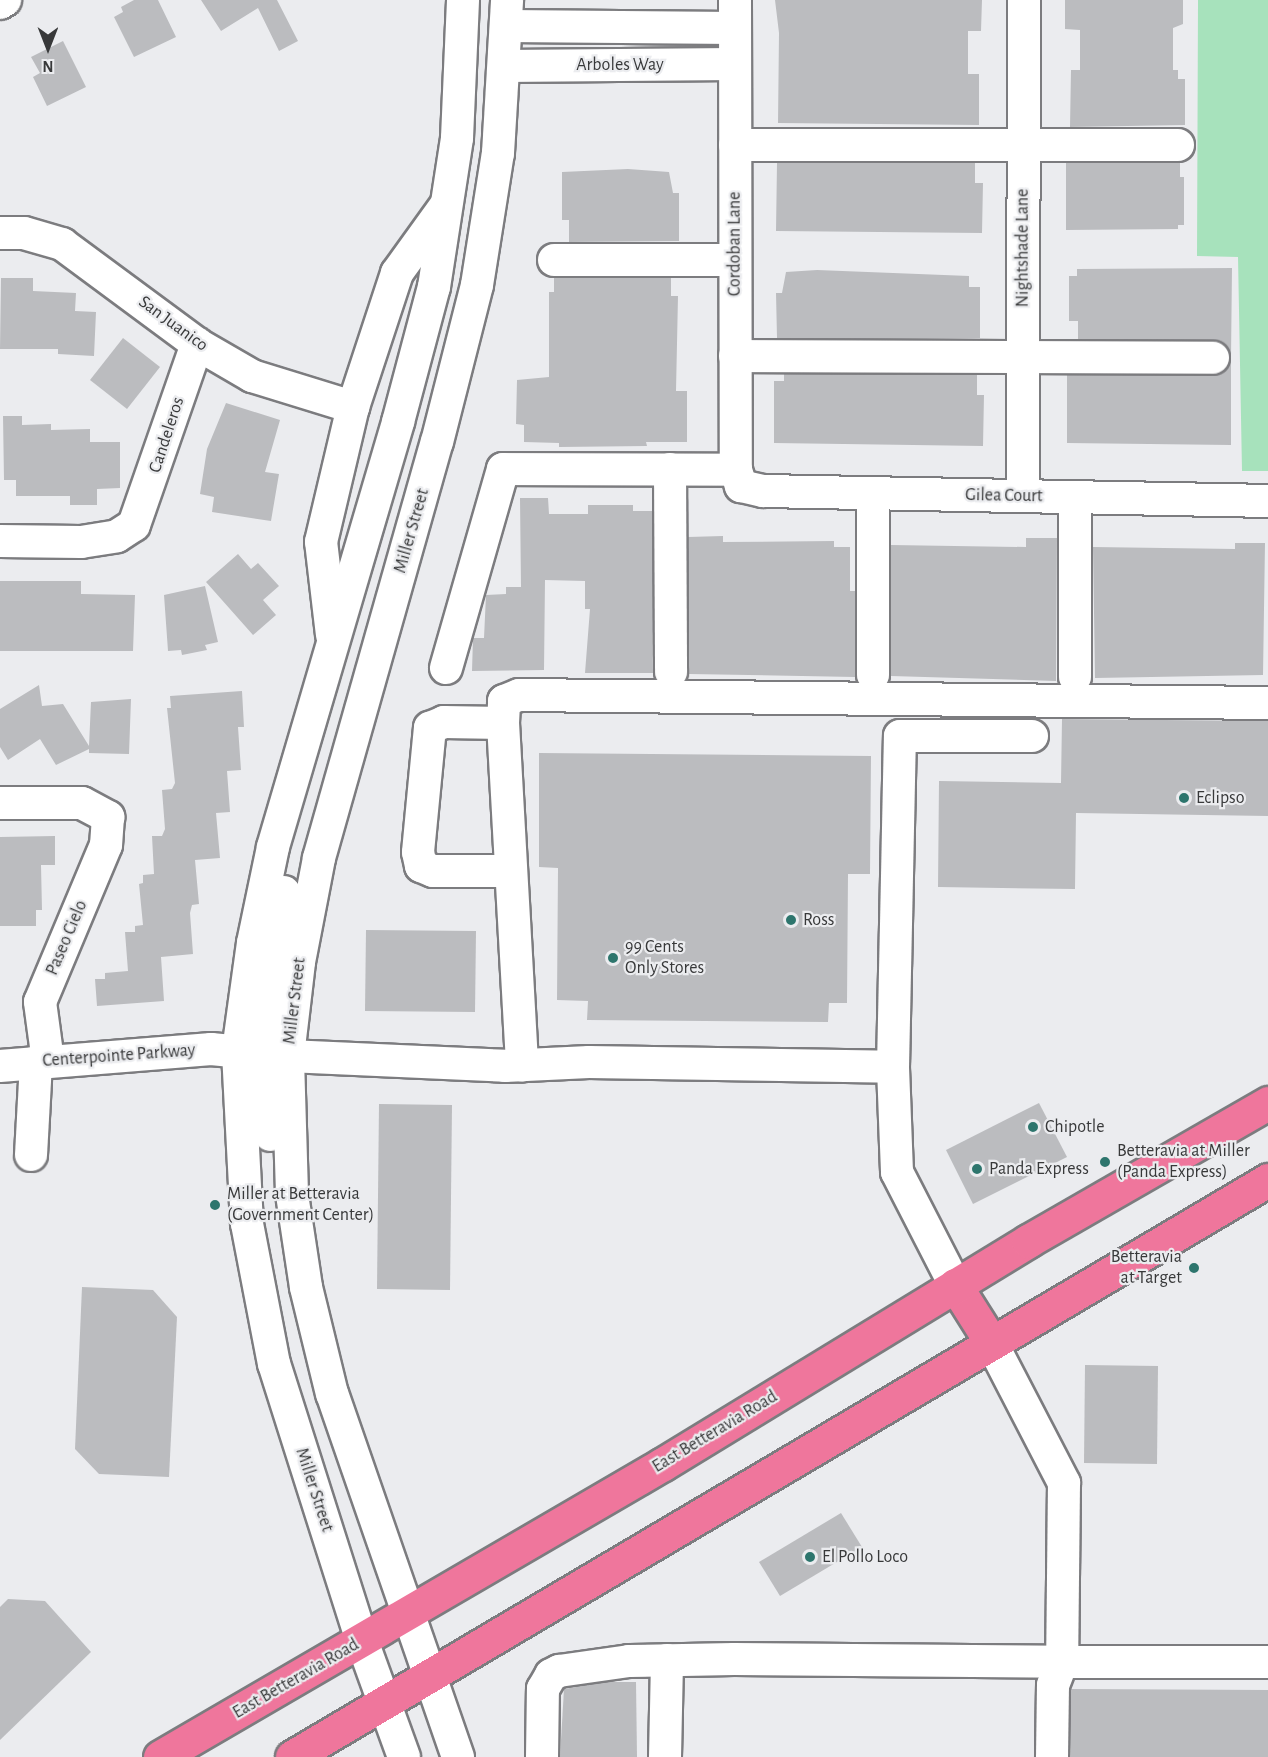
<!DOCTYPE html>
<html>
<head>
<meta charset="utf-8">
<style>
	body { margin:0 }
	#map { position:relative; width:1268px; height:1757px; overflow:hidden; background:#ebecef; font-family:"Alegreya Sans",sans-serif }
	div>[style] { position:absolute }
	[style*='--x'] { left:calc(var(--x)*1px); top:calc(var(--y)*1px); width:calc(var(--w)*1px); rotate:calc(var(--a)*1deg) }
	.green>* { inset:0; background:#a7e2bc }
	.building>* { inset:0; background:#bbbcbf }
	.roads { filter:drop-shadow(2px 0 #7c7c7f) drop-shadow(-2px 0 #7c7c7f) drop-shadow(0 2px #7c7c7f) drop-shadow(0 -2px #7c7c7f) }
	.minor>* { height:32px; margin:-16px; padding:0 16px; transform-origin:16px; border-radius:16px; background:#fff }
	.highway>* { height:33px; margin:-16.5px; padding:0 16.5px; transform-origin:16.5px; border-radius:16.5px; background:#ef769c }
	.dots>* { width:16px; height:16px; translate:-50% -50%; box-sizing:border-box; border:3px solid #ebecef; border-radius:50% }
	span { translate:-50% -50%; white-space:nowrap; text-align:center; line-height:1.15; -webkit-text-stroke:4.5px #ebecef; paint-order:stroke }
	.street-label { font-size:18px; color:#38393a }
	.poi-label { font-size:18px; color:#38393a }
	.left { translate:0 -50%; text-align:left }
	.right { translate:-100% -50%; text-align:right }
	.north { position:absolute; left:18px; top:18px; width:60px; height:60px; -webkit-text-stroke:4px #ebecef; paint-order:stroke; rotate:180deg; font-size:16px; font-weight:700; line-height:24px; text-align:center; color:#38393a }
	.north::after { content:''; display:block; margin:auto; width:21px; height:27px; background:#38393a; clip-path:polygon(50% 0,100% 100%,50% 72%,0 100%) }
</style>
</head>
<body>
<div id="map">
	<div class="green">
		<i style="clip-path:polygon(1198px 0,1268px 0,1268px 471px,1242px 471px,1238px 257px,1197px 256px)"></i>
	</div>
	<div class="building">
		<i style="clip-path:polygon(134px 0,158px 0,176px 37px,134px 57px,114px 17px,123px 12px,121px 7px)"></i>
		<i style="clip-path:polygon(201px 0,277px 0,298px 41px,279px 51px,258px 8px,221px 31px)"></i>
		<i style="clip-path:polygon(775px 0,982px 0,981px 31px,968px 31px,968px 74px,979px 74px,979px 125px,778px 123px,779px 33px)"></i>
		<i style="clip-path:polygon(1065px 0,1183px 0,1183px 24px,1173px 28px,1173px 70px,1178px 70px,1178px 79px,1185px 79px,1185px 125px,1070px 127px,1071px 70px,1080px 70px,1080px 30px,1065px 29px)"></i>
		<i style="clip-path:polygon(63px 41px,86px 87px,47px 106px,33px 77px,40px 73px,31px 57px)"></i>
		<i style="clip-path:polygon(777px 163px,975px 163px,975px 183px,983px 183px,982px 233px,776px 231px)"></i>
		<i style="clip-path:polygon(1066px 163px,1180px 163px,1180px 177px,1184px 177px,1184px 225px,1178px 225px,1178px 229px,1066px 230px)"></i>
		<i style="clip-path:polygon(628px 169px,669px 172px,673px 193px,679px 193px,679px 241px,569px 242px,569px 220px,562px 220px,562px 172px)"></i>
		<i style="clip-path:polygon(1232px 268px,1231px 357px,1223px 343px,1213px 340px,1078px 339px,1078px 321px,1069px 321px,1069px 276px,1077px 276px,1077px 269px)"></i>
		<i style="clip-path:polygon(817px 270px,969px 276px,969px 287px,980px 287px,980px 338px,777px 338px,776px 293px,782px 293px,786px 272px)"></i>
		<i style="clip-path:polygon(1px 278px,33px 278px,33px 291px,76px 293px,75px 311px,96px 312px,94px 356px,58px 354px,58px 349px,0 349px)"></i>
		<i style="clip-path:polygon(554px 278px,671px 278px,671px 296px,678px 296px,676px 391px,687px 391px,687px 442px,646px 442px,647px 446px,559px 447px,559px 443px,524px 442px,524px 425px,516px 424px,517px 380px,549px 377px,549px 292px,554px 292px)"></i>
		<i style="clip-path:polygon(123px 338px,160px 367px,127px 409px,90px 380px)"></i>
		<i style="clip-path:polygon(1231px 359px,1231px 445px,1067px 443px,1067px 375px,1213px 376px,1222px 373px)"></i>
		<i style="clip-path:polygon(784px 374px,977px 375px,977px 395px,984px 395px,983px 446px,774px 443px,774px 381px,784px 381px)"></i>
		<i style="clip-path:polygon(226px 403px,280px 420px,265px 472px,279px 474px,271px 521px,212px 512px,214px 497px,200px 494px,207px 449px)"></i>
		<i style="clip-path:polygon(3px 416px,22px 416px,22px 425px,51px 424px,51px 430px,90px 429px,90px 442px,120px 442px,120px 488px,97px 489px,97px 505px,70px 505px,70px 496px,16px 496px,16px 480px,4px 480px)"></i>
		<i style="clip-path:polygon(520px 498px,548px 498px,549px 514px,588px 514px,588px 505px,633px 505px,633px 511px,652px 511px,653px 673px,585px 673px,590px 609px,585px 609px,585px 581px,545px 580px,544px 670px,472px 671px,473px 638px,484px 638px,486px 595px,506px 594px,506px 587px,521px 587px)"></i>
		<i style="clip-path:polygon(723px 536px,723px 542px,834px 541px,834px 547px,850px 547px,850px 591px,855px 591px,855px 677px,689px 674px,688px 537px)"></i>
		<i style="clip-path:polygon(1026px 538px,1057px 538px,1056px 681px,891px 676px,891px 545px,1026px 547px)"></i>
		<i style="clip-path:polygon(1235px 543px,1265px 543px,1263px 675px,1095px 678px,1093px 547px,1235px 549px)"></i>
		<i style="clip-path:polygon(238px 554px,251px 569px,258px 563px,279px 586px,263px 600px,276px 615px,253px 635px,206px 582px)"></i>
		<i style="clip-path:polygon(0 581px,81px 581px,81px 594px,135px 595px,133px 651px,0 651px)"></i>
		<i style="clip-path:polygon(205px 586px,218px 642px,205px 645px,207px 650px,182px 655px,181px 650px,168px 651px,164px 595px)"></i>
		<i style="clip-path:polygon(39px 685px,42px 706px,63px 704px,89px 746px,91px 702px,131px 699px,129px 754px,89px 753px,89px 749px,56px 765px,40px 739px,8px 760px,0 747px,0 709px)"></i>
		<i style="clip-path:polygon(242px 691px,244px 727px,238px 727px,241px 770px,227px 771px,230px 812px,216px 813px,220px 858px,195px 860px,199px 904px,192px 905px,190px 913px,193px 954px,161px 957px,164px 1001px,97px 1006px,95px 979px,105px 979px,105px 973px,128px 971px,125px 932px,135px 932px,135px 926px,143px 925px,139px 884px,143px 883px,143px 875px,154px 874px,152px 836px,162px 836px,165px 829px,162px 790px,172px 789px,175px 783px,167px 708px,171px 708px,170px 696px)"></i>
		<i style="clip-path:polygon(1062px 719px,1268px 721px,1268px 816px,1076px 813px,1075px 889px,938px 887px,939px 781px,1061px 783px)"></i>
		<i style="clip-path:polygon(539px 753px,871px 756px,870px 874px,848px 874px,847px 1003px,829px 1003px,828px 1022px,587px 1020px,588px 1001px,557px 1000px,558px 868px,539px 867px)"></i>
		<i style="clip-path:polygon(55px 836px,55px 865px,41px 865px,42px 910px,36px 910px,36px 926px,0 926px,0 837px)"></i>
		<i style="clip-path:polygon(366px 930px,476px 931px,475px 1012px,365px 1011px)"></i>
		<i style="clip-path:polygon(1039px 1103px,1067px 1157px,973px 1204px,946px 1150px)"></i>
		<i style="clip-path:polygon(379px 1104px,452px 1105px,450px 1290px,377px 1289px)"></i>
		<i style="clip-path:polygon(82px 1287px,153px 1290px,177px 1317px,169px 1477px,99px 1474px,75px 1449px)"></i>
		<i style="clip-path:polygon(1085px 1365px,1158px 1366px,1157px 1464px,1084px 1463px)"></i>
		<i style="clip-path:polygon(841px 1513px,862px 1547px,780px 1596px,759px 1562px)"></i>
		<i style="clip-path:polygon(8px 1599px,45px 1601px,91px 1652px,0 1740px,0 1607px)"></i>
		<i style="clip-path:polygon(607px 1682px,636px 1682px,637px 1757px,560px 1757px,564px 1689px)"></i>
		<i style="clip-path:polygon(1071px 1689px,1268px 1690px,1268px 1757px,1070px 1757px)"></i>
	</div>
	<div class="roads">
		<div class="minor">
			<i style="--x:735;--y:0;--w:470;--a:89.9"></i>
			<i style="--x:736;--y:470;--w:17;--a:73"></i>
			<i style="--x:741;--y:486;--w:23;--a:13"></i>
			<i style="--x:763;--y:491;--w:505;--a:1.13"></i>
			<i style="--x:0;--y:3;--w:6;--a:-31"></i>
			<i style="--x:507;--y:26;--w:228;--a:0.5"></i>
			<i style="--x:504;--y:66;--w:231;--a:-0.5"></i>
			<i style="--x:735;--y:145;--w:443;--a:0"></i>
			<i style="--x:0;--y:233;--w:24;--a:0"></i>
			<i style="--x:24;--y:233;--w:40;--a:16"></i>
			<i style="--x:62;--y:244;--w:168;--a:36.5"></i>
			<i style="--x:197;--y:344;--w:64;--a:30.2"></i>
			<i style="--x:252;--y:376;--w:106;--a:17.1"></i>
			<i style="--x:554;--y:260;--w:181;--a:0"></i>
			<i style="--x:735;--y:356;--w:478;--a:0.2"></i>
			<i style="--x:670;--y:469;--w:203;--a:89.7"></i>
			<i style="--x:873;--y:493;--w:182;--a:90"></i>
			<i style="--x:1023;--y:496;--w:496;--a:-89.9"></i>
			<i style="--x:0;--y:541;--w:81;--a:0.7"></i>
			<i style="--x:81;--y:542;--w:36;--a:-9"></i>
			<i style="--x:117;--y:536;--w:20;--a:-33"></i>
			<i style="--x:134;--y:525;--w:192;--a:-70.8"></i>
			<i style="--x:332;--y:635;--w:94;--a:-96.7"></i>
			<i style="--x:321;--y:542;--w:139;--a:-76.7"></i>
			<i style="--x:353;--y:407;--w:141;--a:-71.8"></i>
			<i style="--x:397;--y:273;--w:84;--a:-54.2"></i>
			<i style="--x:446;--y:668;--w:207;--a:-74"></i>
			<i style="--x:503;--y:469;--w:233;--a:0.2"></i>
			<i style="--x:1075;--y:677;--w:180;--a:-90"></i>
			<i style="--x:503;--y:723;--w:22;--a:-87"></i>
			<i style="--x:504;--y:701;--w:16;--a:-22"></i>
			<i style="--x:519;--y:695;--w:749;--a:0.61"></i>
			<i style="--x:0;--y:803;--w:82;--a:0"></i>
			<i style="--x:82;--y:803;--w:30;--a:28"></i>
			<i style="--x:108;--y:817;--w:28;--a:94"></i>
			<i style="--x:106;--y:845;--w:170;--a:112.8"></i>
			<i style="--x:40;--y:1002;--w:60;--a:82.3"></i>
			<i style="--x:511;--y:871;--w:78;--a:180"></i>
			<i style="--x:433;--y:871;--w:13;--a:-157"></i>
			<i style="--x:421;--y:866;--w:14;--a:-102"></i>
			<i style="--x:418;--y:852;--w:125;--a:-84.5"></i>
			<i style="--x:430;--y:728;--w:15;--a:-23"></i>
			<i style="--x:444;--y:722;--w:59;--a:1"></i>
			<i style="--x:503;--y:723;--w:343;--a:86.8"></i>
			<i style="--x:284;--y:892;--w:91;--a:98.8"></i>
			<i style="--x:270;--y:982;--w:48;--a:93.6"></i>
			<i style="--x:267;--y:1030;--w:19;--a:74"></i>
			<i style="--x:272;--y:1048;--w:18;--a:27"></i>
			<i style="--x:288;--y:1056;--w:217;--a:2.6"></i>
			<i style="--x:505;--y:1066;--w:84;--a:-2.7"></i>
			<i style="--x:589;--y:1062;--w:304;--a:0.9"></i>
			<i style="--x:0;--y:1066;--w:212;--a:-4.6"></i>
			<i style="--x:211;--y:1049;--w:42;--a:5.4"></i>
			<i style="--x:253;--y:1053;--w:16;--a:43"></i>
			<i style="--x:265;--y:1064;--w:71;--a:86"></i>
			<i style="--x:31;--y:1155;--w:93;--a:-86.9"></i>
			<i style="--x:955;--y:1285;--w:127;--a:-117.2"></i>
			<i style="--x:897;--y:1172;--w:105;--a:-92.2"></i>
			<i style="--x:893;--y:1067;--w:331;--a:-88.8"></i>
			<i style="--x:900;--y:736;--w:132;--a:0"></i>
			<i style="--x:991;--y:1342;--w:159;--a:62.6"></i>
			<i style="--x:1064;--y:1483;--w:179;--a:90.6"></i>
			<i style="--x:1062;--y:1662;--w:206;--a:0"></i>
			<i style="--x:404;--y:1757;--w:123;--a:-109.9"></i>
			<i style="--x:362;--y:1641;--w:291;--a:-107.6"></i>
			<i style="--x:274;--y:1364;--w:143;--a:-100.9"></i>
			<i style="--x:247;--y:1224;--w:173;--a:-93"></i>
			<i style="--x:238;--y:1051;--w:109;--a:-82.1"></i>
			<i style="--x:253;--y:943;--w:98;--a:-78.2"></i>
			<i style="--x:273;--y:847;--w:443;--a:-73.6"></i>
			<i style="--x:398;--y:422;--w:140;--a:-75.1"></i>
			<i style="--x:434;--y:287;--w:151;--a:-81.2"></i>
			<i style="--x:457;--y:138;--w:138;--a:-87.5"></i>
			<i style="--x:458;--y:1757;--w:384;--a:-109.1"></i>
			<i style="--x:332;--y:1394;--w:110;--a:-103.7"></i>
			<i style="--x:306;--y:1287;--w:94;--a:-98.6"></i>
			<i style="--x:292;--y:1194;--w:138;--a:-91.7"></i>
			<i style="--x:288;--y:1056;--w:95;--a:-83.3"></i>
			<i style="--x:299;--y:962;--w:106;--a:-79.1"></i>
			<i style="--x:319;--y:858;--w:432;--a:-74.2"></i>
			<i style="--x:437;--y:442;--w:162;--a:-75.7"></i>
			<i style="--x:477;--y:285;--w:134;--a:-81"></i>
			<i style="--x:498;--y:153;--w:153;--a:-86.6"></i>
			<i style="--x:542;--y:1757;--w:68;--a:-89.2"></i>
			<i style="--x:543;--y:1689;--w:16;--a:-60"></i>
			<i style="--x:551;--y:1675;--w:9;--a:-27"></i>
			<i style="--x:559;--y:1671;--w:71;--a:-8.1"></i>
			<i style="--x:629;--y:1661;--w:105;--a:-1.1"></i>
			<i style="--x:734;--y:1659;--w:328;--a:0.5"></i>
			<i style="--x:1062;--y:1662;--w:25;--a:111"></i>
			<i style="--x:1053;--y:1685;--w:72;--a:90.8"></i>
			<i style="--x:665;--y:1757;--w:97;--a:-88.8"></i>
		</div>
		<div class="highway">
			<i style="--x:955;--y:1285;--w:67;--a:57.7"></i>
			<i style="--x:160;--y:1757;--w:582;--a:-30.22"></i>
			<i style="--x:663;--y:1464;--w:428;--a:-31.4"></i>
			<i style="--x:1028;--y:1241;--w:277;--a:-29.9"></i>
			<i style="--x:292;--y:1757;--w:1134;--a:-30.59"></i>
		</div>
	</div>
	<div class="dots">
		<i style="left:1184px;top:798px;background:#2d756d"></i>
		<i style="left:791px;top:920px;background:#2d756d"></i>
		<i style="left:613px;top:958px;background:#2d756d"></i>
		<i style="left:1033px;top:1127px;background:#2d756d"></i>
		<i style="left:1105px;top:1162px;background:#2d756d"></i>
		<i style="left:977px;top:1169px;background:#2d756d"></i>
		<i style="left:215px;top:1205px;background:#2d756d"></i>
		<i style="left:1194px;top:1268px;background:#2d756d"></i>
		<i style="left:810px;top:1557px;background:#2d756d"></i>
	</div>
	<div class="street-label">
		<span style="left:620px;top:65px">Arboles Way</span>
		<span style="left:735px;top:244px;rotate:-90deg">Cordoban Lane</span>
		<span style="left:1023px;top:248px;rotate:-90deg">Nightshade Lane</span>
		<span style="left:173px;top:324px;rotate:36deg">San Juanico</span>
		<span style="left:167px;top:435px;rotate:-72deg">Candeleros</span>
		<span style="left:1004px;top:496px;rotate:1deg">Gilea Court</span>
		<span style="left:412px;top:531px;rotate:-74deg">Miller Street</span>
		<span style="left:67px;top:938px;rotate:-67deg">Paseo Cielo</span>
		<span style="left:295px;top:1001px;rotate:-83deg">Miller Street</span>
		<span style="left:119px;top:1056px;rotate:-4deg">Centerpointe Parkway</span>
		<span style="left:715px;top:1432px;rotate:-31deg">East Betteravia Road</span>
		<span style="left:314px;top:1490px;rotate:72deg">Miller Street</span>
		<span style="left:296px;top:1679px;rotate:-30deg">East Betteravia Road</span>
	</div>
	<div class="poi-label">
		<span class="left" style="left:1196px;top:798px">Eclipso</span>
		<span class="left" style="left:803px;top:920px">Ross</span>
		<span class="left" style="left:625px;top:958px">99 Cents<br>Only Stores</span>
		<span class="left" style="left:1045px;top:1127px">Chipotle</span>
		<span class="left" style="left:1117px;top:1162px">Betteravia at Miller<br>(Panda Express)</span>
		<span class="left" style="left:989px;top:1169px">Panda Express</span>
		<span class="left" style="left:227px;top:1205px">Miller at Betteravia<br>(Government Center)</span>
		<span class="right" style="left:1182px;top:1268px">Betteravia<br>at Target</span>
		<span class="left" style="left:822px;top:1557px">El Pollo Loco</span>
	</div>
	<div class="north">N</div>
</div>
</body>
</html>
